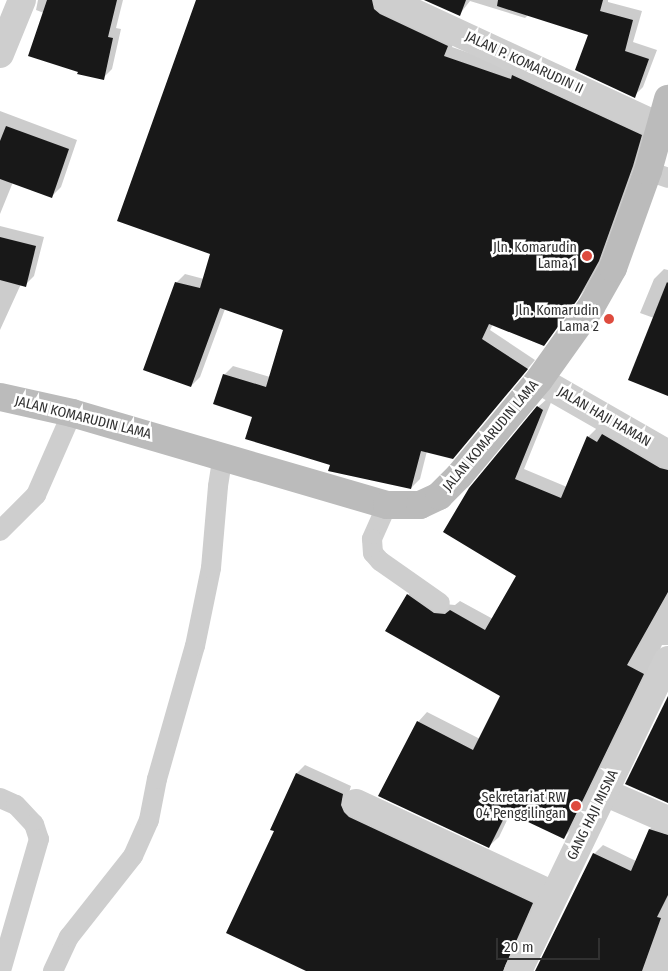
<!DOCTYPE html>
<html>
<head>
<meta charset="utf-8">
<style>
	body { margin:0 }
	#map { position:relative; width:668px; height:971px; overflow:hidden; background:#fff; font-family:"Fira Sans Condensed",sans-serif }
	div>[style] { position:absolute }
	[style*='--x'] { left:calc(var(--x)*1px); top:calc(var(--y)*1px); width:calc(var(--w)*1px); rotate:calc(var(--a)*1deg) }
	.shadow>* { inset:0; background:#0003 }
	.building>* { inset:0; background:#181818 }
	.lane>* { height:20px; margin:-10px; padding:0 10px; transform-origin:10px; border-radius:10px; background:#cecece }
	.street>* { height:28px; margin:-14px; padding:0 14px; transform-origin:14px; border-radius:14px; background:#cecece }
	.secondary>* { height:28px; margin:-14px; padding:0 14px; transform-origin:14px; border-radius:14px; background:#bbb }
	.dots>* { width:14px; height:14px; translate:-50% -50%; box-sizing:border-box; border:2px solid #fff; border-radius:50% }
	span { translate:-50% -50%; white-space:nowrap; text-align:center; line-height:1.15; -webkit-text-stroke:5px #fff; paint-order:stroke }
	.street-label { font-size:14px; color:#313131 }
	.poi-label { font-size:14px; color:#313131 }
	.right { translate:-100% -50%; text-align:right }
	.scale { position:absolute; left:496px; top:938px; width:104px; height:22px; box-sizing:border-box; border:2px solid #313131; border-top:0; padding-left:6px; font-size:15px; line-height:18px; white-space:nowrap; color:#313131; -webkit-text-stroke:4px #fff; paint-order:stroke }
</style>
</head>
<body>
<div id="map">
	<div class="shadow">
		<i style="clip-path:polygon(38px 0,123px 0,116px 28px,121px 29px,112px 69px,103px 78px,79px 71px,44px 13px,36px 10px)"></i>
		<i style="clip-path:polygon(197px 0,383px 0,456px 37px,452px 47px,519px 70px,650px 126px,607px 251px,586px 288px,544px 345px,493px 324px,490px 330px,535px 360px,461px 449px,427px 451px,420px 479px,411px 488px,331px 464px,253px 416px,224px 375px,233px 366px,270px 377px,285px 330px,225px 309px,200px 377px,191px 386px,176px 283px,185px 274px,204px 279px,212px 254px)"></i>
		<i style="clip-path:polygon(427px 0,608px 0,608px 2px,642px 11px,633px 42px,657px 50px,643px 87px,634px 96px,590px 34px,528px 15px,525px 18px,470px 1px,459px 15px)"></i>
		<i style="clip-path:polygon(0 111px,77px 140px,61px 187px,52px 196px,13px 182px,0 214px)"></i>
		<i style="clip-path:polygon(0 226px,44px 237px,34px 276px,25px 285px,21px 284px,0 330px)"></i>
		<i style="clip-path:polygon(664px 269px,668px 270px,668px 394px,654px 318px,640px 313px,654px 279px)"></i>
		<i style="clip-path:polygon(548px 398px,552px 400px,524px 469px,567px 487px,588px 437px,598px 427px,668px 457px,668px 645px,662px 645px,574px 827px,564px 837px,511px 812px,499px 837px,489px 846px,418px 722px,427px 712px,480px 739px,502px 696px,408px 595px,417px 585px,444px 604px,455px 605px,460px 601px,493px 619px,518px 575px,445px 532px,538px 407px)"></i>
		<i style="clip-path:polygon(305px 765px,351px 786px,348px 796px,541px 895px,513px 971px,309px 971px,276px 831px,272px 829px,297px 773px)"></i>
		<i style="clip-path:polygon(658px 821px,668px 824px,668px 971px,537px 971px,594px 854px,603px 845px,636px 861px,650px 829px)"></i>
	</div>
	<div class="building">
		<i style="clip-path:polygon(47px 0,117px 0,108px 37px,113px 38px,104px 80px,77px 74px,78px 72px,28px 56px)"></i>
		<i style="clip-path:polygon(196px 0,372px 0,374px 9px,380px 14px,448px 46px,444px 56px,511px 79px,512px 75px,642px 135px,633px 166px,599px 261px,578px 299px,544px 346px,489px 324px,482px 339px,528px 369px,453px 459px,421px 451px,411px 489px,328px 471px,330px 465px,245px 439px,252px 417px,213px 404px,223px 374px,266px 387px,283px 330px,220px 308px,191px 387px,143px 370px,175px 282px,200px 288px,210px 254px,117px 221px)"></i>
		<i style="clip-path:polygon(424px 0,466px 0,460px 16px)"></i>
		<i style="clip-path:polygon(498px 0,603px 0,600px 11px,633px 20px,625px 51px,649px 59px,635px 98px,575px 70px,588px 35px,497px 6px)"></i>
		<i style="clip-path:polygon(6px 126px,69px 149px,52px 198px,0 179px,0 141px)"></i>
		<i style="clip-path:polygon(0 237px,36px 246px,26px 287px,0 280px)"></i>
		<i style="clip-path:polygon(667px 282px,668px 283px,668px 396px,628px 380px)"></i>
		<i style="clip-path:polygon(537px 406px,543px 410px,515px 479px,561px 498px,587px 436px,597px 442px,602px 434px,660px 468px,668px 470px,668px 592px,627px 665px,644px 674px,564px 839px,507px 812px,489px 848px,378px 796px,417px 721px,473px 750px,500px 696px,385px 631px,407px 594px,434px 613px,445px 614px,450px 610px,485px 630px,516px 576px,443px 532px,469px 488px)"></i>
		<i style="clip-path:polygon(668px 696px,668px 803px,625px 784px)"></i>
		<i style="clip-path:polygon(296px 773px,343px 794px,341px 805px,344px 812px,349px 817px,533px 903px,503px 971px,306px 971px,226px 933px,274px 831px,270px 830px)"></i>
		<i style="clip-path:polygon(649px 829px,668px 835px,668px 895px,657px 917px,661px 918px,642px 971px,535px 971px,593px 853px,631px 871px)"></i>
	</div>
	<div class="lane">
		<i style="--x:648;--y:171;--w:21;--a:19"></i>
		<i style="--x:387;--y:505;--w:37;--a:114"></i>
		<i style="--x:372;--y:539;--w:14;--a:86"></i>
		<i style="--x:373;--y:553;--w:11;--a:49"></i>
		<i style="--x:380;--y:561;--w:73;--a:35"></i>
		<i style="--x:0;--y:531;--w:51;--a:-45"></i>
		<i style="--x:36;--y:495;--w:90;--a:-66.3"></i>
		<i style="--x:0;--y:798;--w:17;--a:24"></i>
		<i style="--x:16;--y:805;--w:26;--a:47"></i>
		<i style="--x:34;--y:824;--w:16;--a:72"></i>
		<i style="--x:39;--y:839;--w:137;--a:106.1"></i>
		<i style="--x:53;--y:971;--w:38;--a:-65"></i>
		<i style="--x:69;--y:937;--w:103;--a:-51.7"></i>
		<i style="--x:133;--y:856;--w:39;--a:-66"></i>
		<i style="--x:149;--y:820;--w:42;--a:-79"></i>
		<i style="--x:157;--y:779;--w:138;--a:-74.1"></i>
		<i style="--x:195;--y:646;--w:80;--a:-78.4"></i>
		<i style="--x:211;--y:568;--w:82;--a:-85.1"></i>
		<i style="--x:218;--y:486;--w:30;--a:-81"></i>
	</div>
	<div class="street">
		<i style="--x:387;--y:0;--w:302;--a:24.9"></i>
		<i style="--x:0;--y:54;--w:58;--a:-67.8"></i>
		<i style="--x:539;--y:380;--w:149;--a:29.8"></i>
		<i style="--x:604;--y:792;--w:70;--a:23.6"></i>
		<i style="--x:356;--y:803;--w:217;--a:25"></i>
		<i style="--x:518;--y:971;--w:345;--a:-64.3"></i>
	</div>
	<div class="secondary">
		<i style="--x:0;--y:397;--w:74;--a:12.5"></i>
		<i style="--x:72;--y:413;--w:328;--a:16.3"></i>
		<i style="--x:387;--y:505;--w:33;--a:0"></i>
		<i style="--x:420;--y:505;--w:21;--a:-25"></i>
		<i style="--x:439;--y:496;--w:28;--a:-45"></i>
		<i style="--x:459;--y:476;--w:125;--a:-50.2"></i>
		<i style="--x:539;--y:380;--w:90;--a:-54.5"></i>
		<i style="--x:591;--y:307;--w:45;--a:-60.6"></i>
		<i style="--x:613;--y:268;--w:103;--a:-70.2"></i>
		<i style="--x:648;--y:171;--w:75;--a:-74.5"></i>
	</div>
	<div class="dots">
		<i style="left:587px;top:256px;background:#de4b3e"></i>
		<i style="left:609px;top:319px;background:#de4b3e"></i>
		<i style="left:576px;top:806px;background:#de4b3e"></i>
	</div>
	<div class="street-label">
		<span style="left:524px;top:63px;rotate:25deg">JALAN P. KOMARUDIN II</span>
		<span style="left:604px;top:417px;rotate:30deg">JALAN HAJI HAMAN</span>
		<span style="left:83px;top:418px;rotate:14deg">JALAN KOMARUDIN LAMA</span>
		<span style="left:491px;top:436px;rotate:-50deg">JALAN KOMARUDIN LAMA</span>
		<span style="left:593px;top:815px;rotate:-64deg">GANG HAJI MISNA</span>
	</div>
	<div class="poi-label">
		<span class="right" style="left:577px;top:256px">Jln. Komarudin<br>Lama 1</span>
		<span class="right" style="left:599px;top:319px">Jln. Komarudin<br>Lama 2</span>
		<span class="right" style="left:566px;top:806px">Sekretariat RW<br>04 Penggilingan</span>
	</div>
	<div class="scale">20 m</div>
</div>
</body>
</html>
